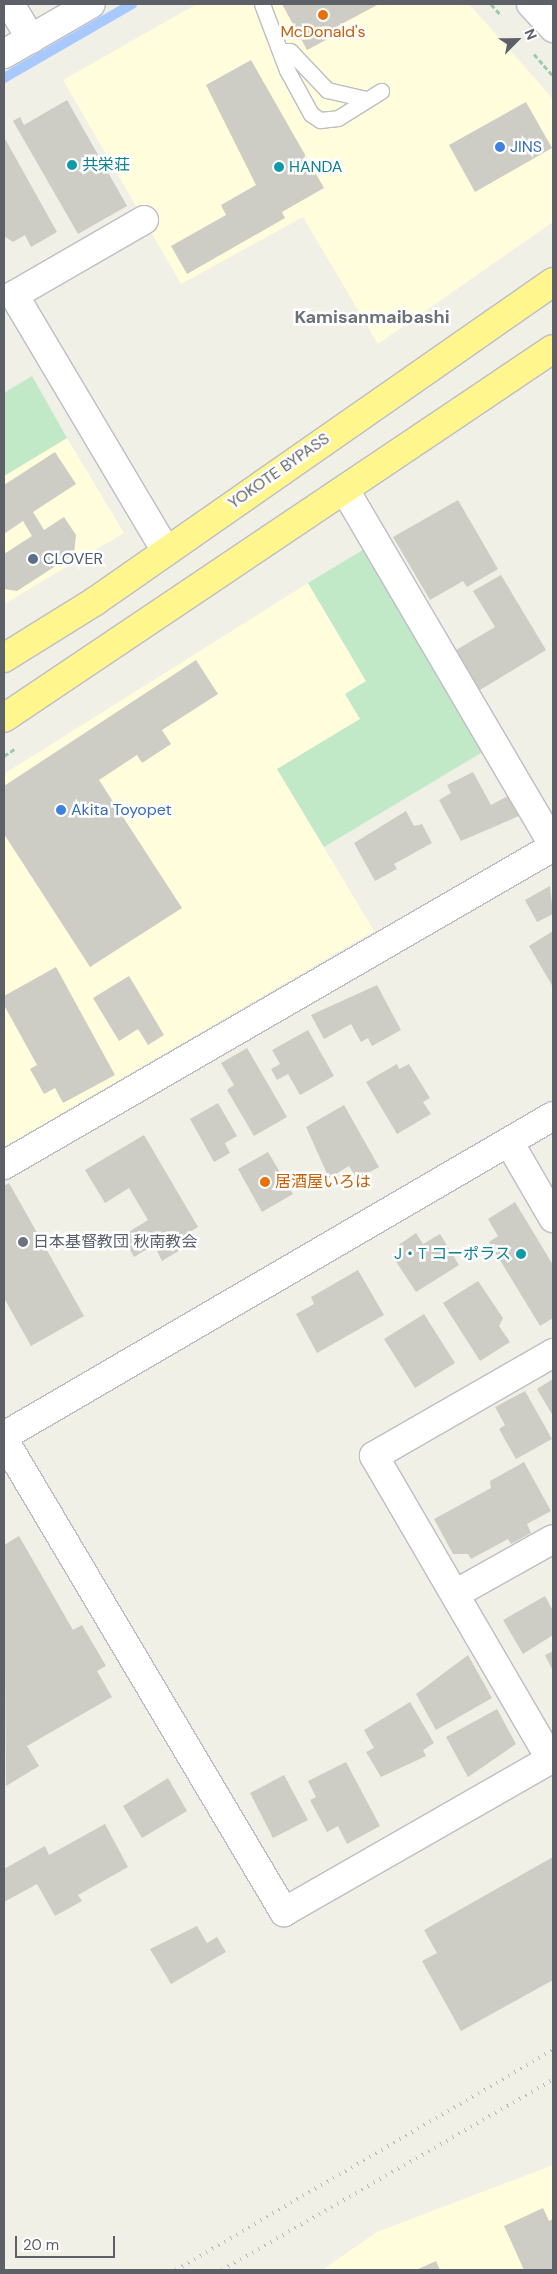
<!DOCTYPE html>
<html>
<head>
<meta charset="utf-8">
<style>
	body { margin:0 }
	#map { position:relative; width:557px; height:2274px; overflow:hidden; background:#f0f0e6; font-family:"DM Sans","Noto Sans JP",sans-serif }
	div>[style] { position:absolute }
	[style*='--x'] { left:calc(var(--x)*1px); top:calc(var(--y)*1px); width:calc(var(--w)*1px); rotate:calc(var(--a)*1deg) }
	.commercial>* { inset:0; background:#fffddc }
	.green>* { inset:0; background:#c1e9c8 }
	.stream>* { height:10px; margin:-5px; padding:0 5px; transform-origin:5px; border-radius:5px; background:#a7c9ff }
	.building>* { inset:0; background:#cdcdc5 }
	.path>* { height:3px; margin-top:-1.5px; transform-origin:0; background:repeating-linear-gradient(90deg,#9acab0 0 5px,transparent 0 7.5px) }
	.roads { filter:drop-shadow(1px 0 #bdbec5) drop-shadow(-1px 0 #bdbec5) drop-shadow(0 1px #bdbec5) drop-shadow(0 -1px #bdbec5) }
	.lane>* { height:15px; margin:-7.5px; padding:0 7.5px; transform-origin:7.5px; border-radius:7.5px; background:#fff }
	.street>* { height:28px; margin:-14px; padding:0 14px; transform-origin:14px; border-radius:14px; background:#fff }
	.secondary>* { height:28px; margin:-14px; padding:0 14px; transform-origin:14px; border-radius:14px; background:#fff }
	.highway>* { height:28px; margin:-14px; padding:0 14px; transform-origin:14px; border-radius:14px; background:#fff68e }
	.rail>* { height:4px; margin-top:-2px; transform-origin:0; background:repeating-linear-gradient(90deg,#b8b9ba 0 1px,transparent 0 7px) }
	.dots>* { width:14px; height:14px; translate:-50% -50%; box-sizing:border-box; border:2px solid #fff; border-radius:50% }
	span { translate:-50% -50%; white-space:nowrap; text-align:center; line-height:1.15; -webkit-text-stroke:5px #fff; paint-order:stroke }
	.food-label { font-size:16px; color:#c56008 }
	.left { translate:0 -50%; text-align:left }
	.shop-label { font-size:16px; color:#366cbe }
	.culture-label { font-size:16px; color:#0d838f }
	.right { translate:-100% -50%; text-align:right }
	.street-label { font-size:16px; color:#5d6067 }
	.service-label { font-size:16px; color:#4e5e75 }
	.worship-label { font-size:16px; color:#5b616d }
	.neighbourhood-label { font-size:18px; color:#6e7179; font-weight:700 }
	.frame { position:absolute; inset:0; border:5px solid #5d6067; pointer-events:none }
	.north { position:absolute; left:492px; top:15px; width:50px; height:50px; -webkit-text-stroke:4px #fff; paint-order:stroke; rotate:67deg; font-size:14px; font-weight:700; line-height:20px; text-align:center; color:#5d6067 }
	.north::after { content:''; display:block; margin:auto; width:18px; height:22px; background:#5d6067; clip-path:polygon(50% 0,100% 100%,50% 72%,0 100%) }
	.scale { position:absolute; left:15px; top:2236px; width:100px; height:22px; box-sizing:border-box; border:2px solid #5d6067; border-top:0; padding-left:6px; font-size:15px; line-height:18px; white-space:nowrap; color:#5d6067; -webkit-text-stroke:4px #fff; paint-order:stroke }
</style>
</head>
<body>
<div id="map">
	<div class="commercial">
		<i style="clip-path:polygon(197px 4px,469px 4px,553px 99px,553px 222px,378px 344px,303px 217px,181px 284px,63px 80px)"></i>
		<i style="clip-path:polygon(67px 438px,124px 533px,4px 604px,4px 476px)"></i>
		<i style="clip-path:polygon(308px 583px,366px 681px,360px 719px,277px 769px,374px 931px,4px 1147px,4px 774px)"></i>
		<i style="clip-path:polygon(553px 2165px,553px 2270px,322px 2270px,377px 2232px)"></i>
	</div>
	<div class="green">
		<i style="clip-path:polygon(32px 376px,67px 438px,4px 476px,4px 393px)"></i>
		<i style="clip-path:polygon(366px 548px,486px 750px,324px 847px,277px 769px,360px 719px,345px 694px,366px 681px,308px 583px)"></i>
	</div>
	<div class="stream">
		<i style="--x:4;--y:78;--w:148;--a:-30"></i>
	</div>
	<div class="building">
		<i style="clip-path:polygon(282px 4px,379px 4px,336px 27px,339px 33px,307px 50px)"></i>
		<i style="clip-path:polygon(251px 60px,324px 188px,282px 212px,285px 218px,187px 274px,171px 246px,226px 215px,221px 205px,256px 185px,206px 85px)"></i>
		<i style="clip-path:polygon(67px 100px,127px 206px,78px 234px,13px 121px,20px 117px,24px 125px)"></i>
		<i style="clip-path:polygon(526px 102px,552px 148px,475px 192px,449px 145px)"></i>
		<i style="clip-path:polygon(4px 137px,57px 232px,31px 247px,25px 235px,13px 242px,4px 236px)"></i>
		<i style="clip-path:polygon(55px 452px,76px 484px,33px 512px,44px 530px,64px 517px,76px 535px,74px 554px,17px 591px,4px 589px,4px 554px,32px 536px,23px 521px,4px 534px,4px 485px)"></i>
		<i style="clip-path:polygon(458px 500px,498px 569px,467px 587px,463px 581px,430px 600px,393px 537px)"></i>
		<i style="clip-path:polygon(501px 575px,546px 650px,480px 690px,456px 650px,495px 627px,473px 591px)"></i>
		<i style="clip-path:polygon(196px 660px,218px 694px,162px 730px,171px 744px,142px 763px,137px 755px,99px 780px,182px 908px,90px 967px,4px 834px,4px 786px)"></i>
		<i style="clip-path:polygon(473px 772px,491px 805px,508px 796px,519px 816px,461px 841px,439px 800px,451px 793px,447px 785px)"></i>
		<i style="clip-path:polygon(406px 811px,414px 826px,422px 824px,432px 843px,394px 864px,397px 869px,375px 881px,354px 843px)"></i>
		<i style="clip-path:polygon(550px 886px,553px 914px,537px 922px,525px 900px)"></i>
		<i style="clip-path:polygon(553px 931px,553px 987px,529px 946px)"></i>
		<i style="clip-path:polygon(56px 967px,115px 1075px,63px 1103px,55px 1088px,44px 1094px,30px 1069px,37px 1065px,4px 1005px,4px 996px)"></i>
		<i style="clip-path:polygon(129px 976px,164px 1035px,148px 1045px,138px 1029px,119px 1041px,93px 998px)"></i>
		<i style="clip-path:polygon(377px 985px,401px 1030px,372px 1046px,368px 1038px,361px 1042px,351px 1024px,324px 1039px,311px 1015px)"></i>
		<i style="clip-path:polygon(308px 1030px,334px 1076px,300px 1095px,288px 1074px,277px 1080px,271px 1069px,280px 1064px,272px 1050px)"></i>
		<i style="clip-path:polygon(247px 1048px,287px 1117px,254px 1136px,227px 1090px,234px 1085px,221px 1063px)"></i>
		<i style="clip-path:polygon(397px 1064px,399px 1069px,409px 1064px,430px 1098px,423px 1102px,431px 1114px,397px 1134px,366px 1082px)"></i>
		<i style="clip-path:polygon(218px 1103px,237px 1136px,225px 1143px,230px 1153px,214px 1162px,190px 1119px)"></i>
		<i style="clip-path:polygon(344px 1105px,379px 1167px,357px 1179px,349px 1166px,329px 1178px,306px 1127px)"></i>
		<i style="clip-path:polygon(144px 1135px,198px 1227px,188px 1233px,193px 1242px,162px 1261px,154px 1245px,134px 1257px,122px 1236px,148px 1220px,129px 1188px,105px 1203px,85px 1170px)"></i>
		<i style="clip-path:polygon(268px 1152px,293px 1194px,262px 1212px,238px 1169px)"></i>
		<i style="clip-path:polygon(9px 1183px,84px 1316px,31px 1346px,4px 1298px,4px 1186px)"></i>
		<i style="clip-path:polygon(515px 1202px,553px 1265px,553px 1318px,540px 1326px,489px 1242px,498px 1236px,488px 1219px)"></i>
		<i style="clip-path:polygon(416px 1233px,423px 1244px,440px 1234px,459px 1265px,416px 1292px,395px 1260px,403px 1256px,397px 1246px)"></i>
		<i style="clip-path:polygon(358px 1270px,384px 1315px,317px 1353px,296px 1314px,314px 1304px,311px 1297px)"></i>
		<i style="clip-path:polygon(478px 1281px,503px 1318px,499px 1326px,510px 1342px,480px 1361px,443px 1303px)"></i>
		<i style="clip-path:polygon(424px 1314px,455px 1363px,415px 1388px,384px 1339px)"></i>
		<i style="clip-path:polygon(553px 1379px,553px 1416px,537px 1389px)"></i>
		<i style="clip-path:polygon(525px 1391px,552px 1439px,516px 1459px,499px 1429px,505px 1425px,495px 1407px)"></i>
		<i style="clip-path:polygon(524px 1462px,551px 1511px,527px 1524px,531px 1533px,511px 1544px,508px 1539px,471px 1559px,468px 1554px,453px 1554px,434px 1519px,491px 1488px,490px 1481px)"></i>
		<i style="clip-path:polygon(19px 1536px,73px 1630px,82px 1625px,106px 1666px,97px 1671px,112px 1697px,27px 1746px,39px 1766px,6px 1786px,4px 1545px)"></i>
		<i style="clip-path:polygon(545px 1596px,553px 1611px,553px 1635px,523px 1654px,503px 1620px)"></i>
		<i style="clip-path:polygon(553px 1651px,553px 1671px,545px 1655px)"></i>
		<i style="clip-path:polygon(468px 1655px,492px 1698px,436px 1730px,416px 1694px)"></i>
		<i style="clip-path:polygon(410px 1702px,434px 1743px,423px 1750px,426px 1756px,381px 1777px,366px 1752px,374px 1748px,364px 1730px)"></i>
		<i style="clip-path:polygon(497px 1709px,516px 1744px,468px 1777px,446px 1737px)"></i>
		<i style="clip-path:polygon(346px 1762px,380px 1826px,347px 1844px,338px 1826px,327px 1832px,310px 1800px,316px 1797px,308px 1781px)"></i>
		<i style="clip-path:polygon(284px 1775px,308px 1820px,273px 1838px,250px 1793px)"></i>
		<i style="clip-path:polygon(168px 1778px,187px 1811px,142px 1838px,123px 1806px)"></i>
		<i style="clip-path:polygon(105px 1824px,128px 1867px,78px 1895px,82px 1901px,55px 1916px,37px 1884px,4px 1902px,4px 1869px,45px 1846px,49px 1855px)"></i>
		<i style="clip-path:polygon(553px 1857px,553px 1980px,461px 2031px,422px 1961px,437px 1953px,424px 1930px)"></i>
		<i style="clip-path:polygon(197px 1926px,207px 1943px,217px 1937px,226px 1952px,171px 1984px,150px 1949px)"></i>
		<i style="clip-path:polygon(543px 2208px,549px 2221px,553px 2219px,553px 2270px,524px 2270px,504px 2226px)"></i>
		<i style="clip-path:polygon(436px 2261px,440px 2270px,416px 2270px)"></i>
	</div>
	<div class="path">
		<i style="--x:491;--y:4;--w:15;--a:48"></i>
		<i style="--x:534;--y:54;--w:29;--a:49"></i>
		<i style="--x:4;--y:756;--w:14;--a:-34"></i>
	</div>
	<div class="roads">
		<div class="lane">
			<i style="--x:262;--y:4;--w:71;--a:69.3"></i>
			<i style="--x:287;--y:70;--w:50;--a:61.4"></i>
			<i style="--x:311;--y:114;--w:11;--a:34"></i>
			<i style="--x:320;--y:120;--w:18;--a:-6"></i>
			<i style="--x:338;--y:118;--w:51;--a:-32.1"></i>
			<i style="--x:283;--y:51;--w:7;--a:0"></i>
			<i style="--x:290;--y:51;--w:54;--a:46.5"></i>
			<i style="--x:327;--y:90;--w:39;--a:13"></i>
		</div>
		<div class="street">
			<i style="--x:10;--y:4;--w:41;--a:59"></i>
			<i style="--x:4;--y:54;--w:100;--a:-29.9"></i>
			<i style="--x:144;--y:220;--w:150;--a:150"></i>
			<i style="--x:14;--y:295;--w:298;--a:59.3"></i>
			<i style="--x:345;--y:490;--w:411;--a:59.6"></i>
			<i style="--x:509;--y:1142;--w:88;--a:59.9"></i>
			<i style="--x:4;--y:1165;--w:634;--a:-30.08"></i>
			<i style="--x:4;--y:1440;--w:549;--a:59.32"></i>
			<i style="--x:284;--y:1912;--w:310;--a:-29.8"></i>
			<i style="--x:455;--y:1594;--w:112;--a:-29.3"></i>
			<i style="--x:551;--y:1760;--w:352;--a:-120.2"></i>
			<i style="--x:374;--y:1456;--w:207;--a:-29.9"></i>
		</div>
		<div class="secondary">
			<i style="--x:531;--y:4;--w:33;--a:47"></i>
			<i style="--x:4;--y:1436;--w:635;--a:-30.24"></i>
		</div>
		<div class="highway">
			<i style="--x:4;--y:658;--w:106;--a:-31.9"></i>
			<i style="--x:94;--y:602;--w:560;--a:-34.88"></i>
			<i style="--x:4;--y:718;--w:661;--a:-33.91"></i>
		</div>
	</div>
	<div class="rail">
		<i style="--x:176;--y:2270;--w:436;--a:-30.3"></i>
		<i style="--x:222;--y:2270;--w:382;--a:-29.9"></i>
	</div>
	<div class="dots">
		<i style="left:323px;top:15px;background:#e8710a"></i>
		<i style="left:500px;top:147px;background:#3f7fe0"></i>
		<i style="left:72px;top:165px;background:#0f9aa8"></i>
		<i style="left:279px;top:167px;background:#0f9aa8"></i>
		<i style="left:33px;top:559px;background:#5c6f8a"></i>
		<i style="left:61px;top:810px;background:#3f7fe0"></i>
		<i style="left:265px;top:1182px;background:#e8710a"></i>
		<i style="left:23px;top:1242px;background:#6b7280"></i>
		<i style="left:521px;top:1254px;background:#0f9aa8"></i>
	</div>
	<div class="food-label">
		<span style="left:323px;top:32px">McDonald's</span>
		<span class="left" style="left:275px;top:1182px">居酒屋いろは</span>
	</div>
	<div class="shop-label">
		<span class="left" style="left:510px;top:147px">JINS</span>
		<span class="left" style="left:71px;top:810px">Akita Toyopet</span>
	</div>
	<div class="culture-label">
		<span class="left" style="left:82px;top:165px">共栄荘</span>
		<span class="left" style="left:289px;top:167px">HANDA</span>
		<span class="right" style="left:511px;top:1254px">J・T コーポラス</span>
	</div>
	<div class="street-label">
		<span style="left:279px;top:471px;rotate:-35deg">YOKOTE BYPASS</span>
	</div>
	<div class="service-label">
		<span class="left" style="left:43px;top:559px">CLOVER</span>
	</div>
	<div class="worship-label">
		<span class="left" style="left:33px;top:1242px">日本基督教団 秋南教会</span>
	</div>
	<div class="neighbourhood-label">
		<span style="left:372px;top:317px">Kamisanmaibashi</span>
	</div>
	<div class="frame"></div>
	<div class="north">N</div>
	<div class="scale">20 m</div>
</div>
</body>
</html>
